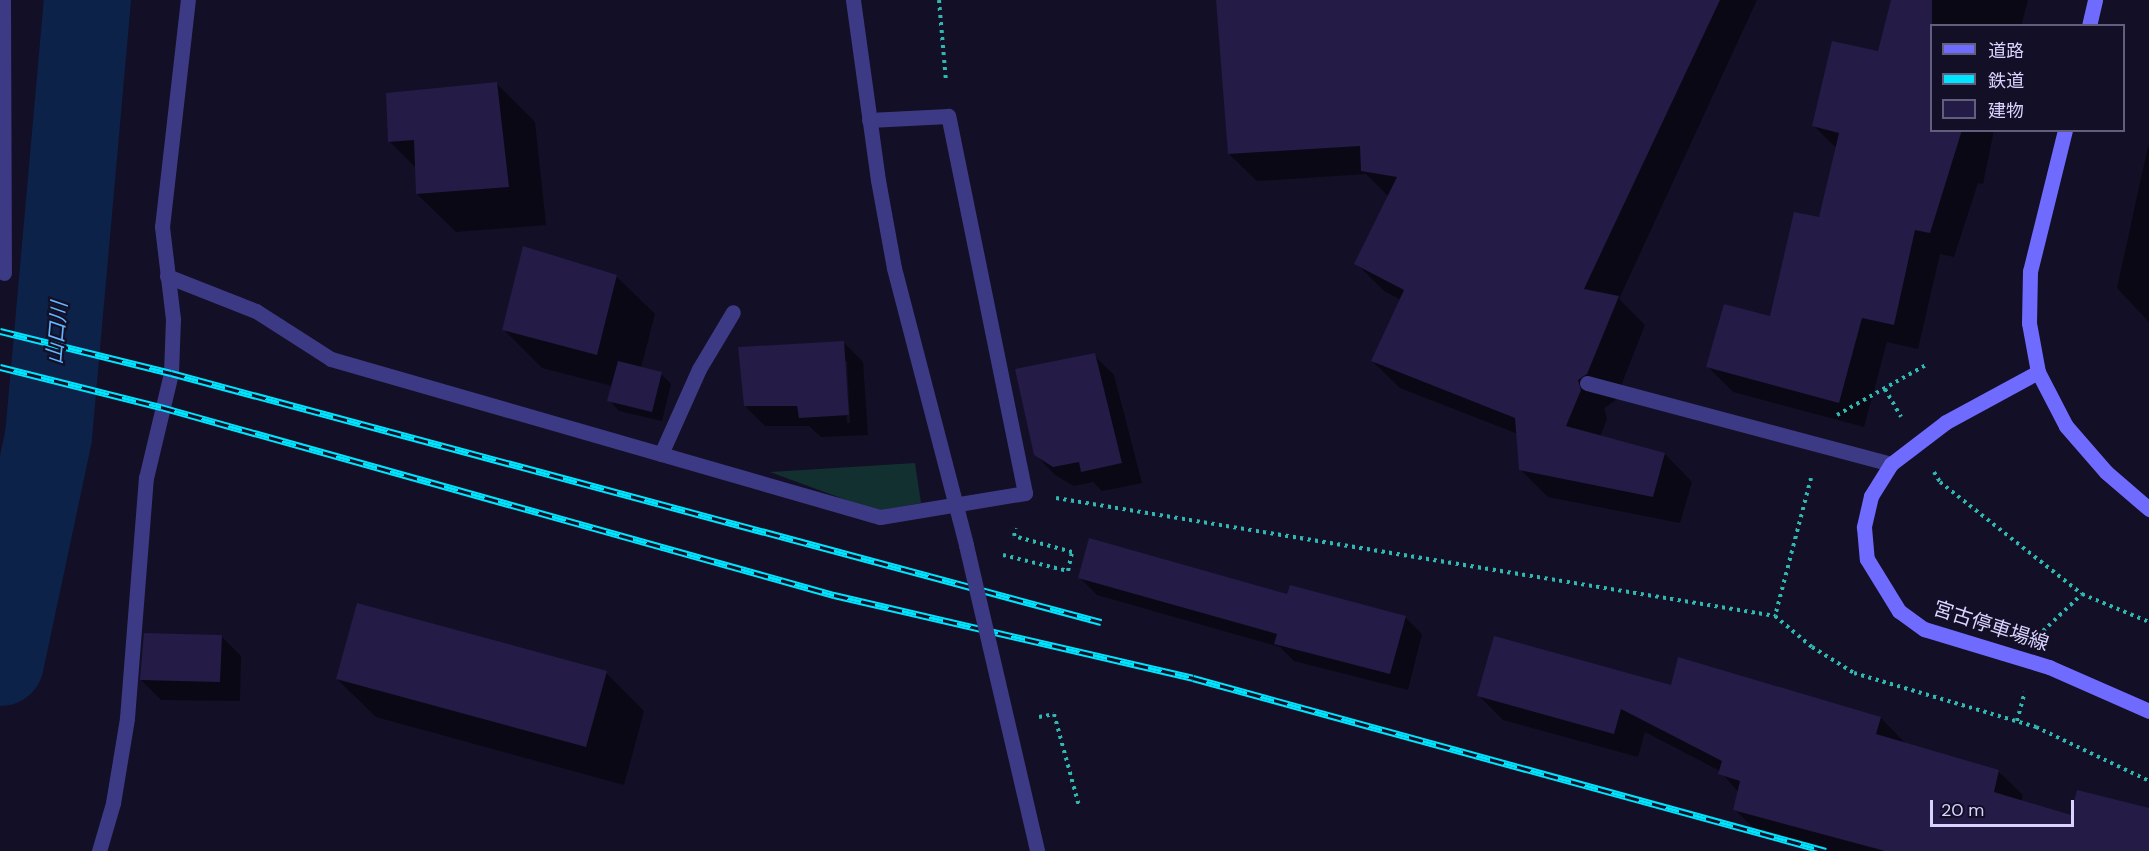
<!DOCTYPE html>
<html>
<head>
<meta charset="utf-8">
<style>
	body { margin:0 }
	#map { position:relative; width:2149px; height:851px; overflow:hidden; background:#130f26; font-family:"DM Sans","Noto Sans JP",sans-serif }
	div>[style] { position:absolute }
	[style*='--x'] { left:calc(var(--x)*1px); top:calc(var(--y)*1px); width:calc(var(--w)*1px); rotate:calc(var(--a)*1deg) }
	.green>* { inset:0; background:#12302f }
	.shadow>* { inset:0; background:#0007 }
	.river>* { height:87px; margin:-43.5px; padding:0 43.5px; transform-origin:43.5px; border-radius:43.5px; background:#0c2248 }
	.building>* { inset:0; background:#241b47 }
	.path>* { height:4px; margin-top:-2px; transform-origin:0; background:repeating-linear-gradient(90deg,#2fb8b0 0 3px,transparent 0 7.5px) }
	.service>* { height:15px; margin:-7.5px; padding:0 7.5px; transform-origin:7.5px; border-radius:7.5px; background:#3d3a85 }
	.minor>* { height:15px; margin:-7.5px; padding:0 7.5px; transform-origin:7.5px; border-radius:7.5px; background:#3d3a85 }
	.tertiary>* { height:15px; margin:-7.5px; padding:0 7.5px; transform-origin:7.5px; border-radius:7.5px; background:#3d3a85 }
	.secondary>* { height:15px; margin:-7.5px; padding:0 7.5px; transform-origin:7.5px; border-radius:7.5px; background:#6f6bff }
	.rail>* { height:7px; margin-top:-3.5px; transform-origin:0; background:repeating-linear-gradient(90deg,#130f26 0 14px,#00e5ff 0 28px); box-sizing:border-box; border-block:2px solid #00e5ff }
	.tertiary-bridge>* { height:15px; margin:-7.5px; padding:0 7.5px; transform-origin:7.5px; border-radius:7.5px; background:#3d3a85 }
	span { translate:-50% -50%; white-space:nowrap; text-align:center; line-height:1.15; -webkit-text-stroke:4.5px #130f26; paint-order:stroke }
	.street-label { font-size:20px; color:#d9d4ff }
	.water-label { font-size:21px; color:#62b6ff; font-style:italic }
	.legend { position:absolute; left:1930px; top:24px; width:195px; height:108px; box-sizing:border-box; background:#130f26; border:2px solid #625e7d; margin:0; padding:8px 10px; list-style:none; font-size:18px; color:#d9d4ff }
	.legend li { display:flex; align-items:center; gap:12px; height:30px }
	.legend b { width:30px; border:2px solid #625e7d }
	.scale { position:absolute; left:1930px; top:800px; width:144px; height:27px; box-sizing:border-box; border:3px solid #d9d4ff; border-top:0; padding-left:8px; font-size:18px; line-height:21px; white-space:nowrap; color:#d9d4ff; -webkit-text-stroke:4px #130f26; paint-order:stroke }
</style>
</head>
<body>
<div id="map">
	<div class="green">
		<i style="clip-path:polygon(915px 463px,921px 503px,876px 511px,770px 472px)"></i>
	</div>
	<div class="shadow">
		<i style="clip-path:polygon(1217px 0,1757px 0,1619px 299px,1645px 325px,1615px 401px,1604px 408px,1607px 419px,1600px 437px,1665px 454px,1692px 482px,1680px 523px,1548px 497px,1521px 470px,1518px 434px,1400px 388px,1372px 361px,1401px 300px,1384px 291px,1356px 263px,1389px 197px,1366px 174px,1257px 181px,1229px 154px)"></i>
		<i style="clip-path:polygon(1892px 0,2028px 0,2021px 26px,1932px 26px,1932px 130px,1994px 130px,1983px 184px,1978px 183px,1954px 257px,1940px 254px,1918px 349px,1887px 342px,1864px 427px,1733px 392px,1708px 367px,1771px 317px,1820px 219px,1837px 149px,1814px 126px,1879px 53px)"></i>
		<i style="clip-path:polygon(497px 84px,535px 122px,546px 225px,456px 232px,417px 194px,416px 168px,390px 142px)"></i>
		<i style="clip-path:polygon(2149px 142px,2149px 322px,2117px 288px)"></i>
		<i style="clip-path:polygon(616px 276px,655px 314px,641px 368px,661px 374px,671px 384px,662px 421px,619px 411px,609px 400px,612px 386px,542px 368px,504px 330px)"></i>
		<i style="clip-path:polygon(evenodd,843px 342px,863px 362px,868px 435px,821px 437px,809px 426px,765px 426px,745px 406px,843px 342px,844px 361px,847px 361px,850px 423px,847px 423px,844px 361px)"></i>
		<i style="clip-path:polygon(1094px 355px,1114px 375px,1142px 483px,1102px 491px,1093px 482px,1074px 486px,1055px 475px,1035px 454px)"></i>
		<i style="clip-path:polygon(1080px 578px,1289px 596px,1405px 617px,1422px 634px,1408px 690px,1294px 661px,1280px 647px,1097px 595px)"></i>
		<i style="clip-path:polygon(221px 636px,241px 656px,240px 701px,161px 700px,141px 680px)"></i>
		<i style="clip-path:polygon(1679px 659px,1881px 718px,1905px 743px,1998px 771px,2023px 795px,2021px 802px,2072px 817px,2149px 810px,2149px 851px,1823px 851px,1759px 833px,1734px 809px,1739px 793px,1720px 771px,1645px 732px,1638px 757px,1503px 720px,1479px 696px,1672px 687px)"></i>
		<i style="clip-path:polygon(606px 673px,644px 711px,624px 785px,376px 717px,337px 679px)"></i>
	</div>
	<div class="river">
		<i style="--x:0;--y:662;--w:231;--a:-78"></i>
		<i style="--x:48;--y:436;--w:438;--a:-84.9"></i>
	</div>
	<div class="building">
		<i style="clip-path:polygon(1216px 0,1720px 0,1584px 289px,1619px 296px,1587px 374px,1578px 380px,1581px 390px,1566px 426px,1665px 453px,1653px 497px,1519px 470px,1515px 418px,1371px 361px,1404px 290px,1354px 264px,1397px 177px,1361px 171px,1360px 146px,1228px 154px)"></i>
		<i style="clip-path:polygon(1891px 0,1932px 0,1932px 130px,1962px 130px,1930px 233px,1915px 230px,1894px 325px,1862px 318px,1839px 403px,1706px 367px,1724px 304px,1770px 316px,1794px 212px,1819px 217px,1839px 133px,1812px 126px,1832px 41px,1878px 51px)"></i>
		<i style="clip-path:polygon(497px 82px,509px 187px,416px 194px,414px 140px,388px 142px,386px 93px)"></i>
		<i style="clip-path:polygon(523px 246px,617px 275px,597px 355px,502px 330px)"></i>
		<i style="clip-path:polygon(844px 341px,849px 415px,799px 418px,797px 406px,744px 406px,738px 347px)"></i>
		<i style="clip-path:polygon(1095px 353px,1122px 463px,1081px 472px,1079px 462px,1053px 467px,1034px 455px,1015px 369px)"></i>
		<i style="clip-path:polygon(618px 361px,662px 372px,652px 412px,607px 401px)"></i>
		<i style="clip-path:polygon(1089px 538px,1287px 594px,1290px 585px,1406px 616px,1390px 674px,1274px 644px,1277px 634px,1078px 578px)"></i>
		<i style="clip-path:polygon(357px 603px,607px 671px,586px 747px,336px 679px)"></i>
		<i style="clip-path:polygon(144px 633px,222px 635px,220px 682px,140px 680px)"></i>
		<i style="clip-path:polygon(1494px 636px,1671px 685px,1678px 657px,1881px 717px,1876px 734px,1999px 770px,1994px 792px,2071px 815px,2077px 790px,2149px 808px,2149px 851px,1885px 851px,1733px 810px,1740px 781px,1718px 774px,1722px 761px,1621px 709px,1614px 734px,1477px 696px)"></i>
	</div>
	<div class="path">
		<i style="--x:939;--y:0;--w:82;--a:85.1"></i>
		<i style="--x:1885;--y:389;--w:32;--a:60"></i>
		<i style="--x:1837;--y:415;--w:104;--a:-29.3"></i>
		<i style="--x:1934;--y:472;--w:12;--a:59"></i>
		<i style="--x:1940;--y:482;--w:181;--a:38.3"></i>
		<i style="--x:2082;--y:594;--w:73;--a:22.7"></i>
		<i style="--x:1811;--y:478;--w:143;--a:104.6"></i>
		<i style="--x:1775;--y:616;--w:48;--a:40"></i>
		<i style="--x:1812;--y:647;--w:49;--a:31.8"></i>
		<i style="--x:1854;--y:673;--w:190;--a:16.5"></i>
		<i style="--x:2036;--y:727;--w:125;--a:25.5"></i>
		<i style="--x:1056;--y:498;--w:729;--a:9.32"></i>
		<i style="--x:1003;--y:555;--w:67;--a:13.8"></i>
		<i style="--x:1068;--y:571;--w:19;--a:-78"></i>
		<i style="--x:1072;--y:552;--w:60;--a:-164.6"></i>
		<i style="--x:1014;--y:536;--w:8;--a:-76"></i>
		<i style="--x:2043;--y:631;--w:54;--a:-43.5"></i>
		<i style="--x:1039;--y:717;--w:15;--a:-11"></i>
		<i style="--x:1054;--y:714;--w:95;--a:74.8"></i>
		<i style="--x:2017;--y:721;--w:30;--a:-75"></i>
	</div>
	<div class="service">
		<i style="--x:1587;--y:383;--w:315;--a:14.9"></i>
		<i style="--x:661;--y:454;--w:93;--a:-65.9"></i>
		<i style="--x:699;--y:369;--w:66;--a:-59.2"></i>
	</div>
	<div class="minor">
		<i style="--x:3;--y:0;--w:273;--a:89.8"></i>
		<i style="--x:167;--y:276;--w:96;--a:21.5"></i>
		<i style="--x:256;--y:311;--w:89;--a:32.6"></i>
		<i style="--x:331;--y:359;--w:571;--a:16.06"></i>
		<i style="--x:880;--y:517;--w:147;--a:-9.4"></i>
		<i style="--x:1025;--y:493;--w:385;--a:-101.5"></i>
		<i style="--x:948;--y:116;--w:79;--a:177.1"></i>
		<i style="--x:99;--y:851;--w:50;--a:-73.7"></i>
		<i style="--x:113;--y:803;--w:86;--a:-80.6"></i>
		<i style="--x:127;--y:718;--w:241;--a:-85.5"></i>
		<i style="--x:146;--y:478;--w:108;--a:-76.6"></i>
		<i style="--x:171;--y:373;--w:54;--a:-87.9"></i>
		<i style="--x:173;--y:319;--w:93;--a:-96.8"></i>
		<i style="--x:162;--y:227;--w:228;--a:-83.5"></i>
	</div>
	<div class="tertiary">
		<i style="--x:853;--y:0;--w:182;--a:82.1"></i>
		<i style="--x:878;--y:180;--w:89;--a:79.7"></i>
	</div>
	<div class="secondary">
		<i style="--x:2089;--y:26;--w:27;--a:-77"></i>
		<i style="--x:2065;--y:130;--w:145;--a:103.9"></i>
		<i style="--x:2030;--y:271;--w:52;--a:91.1"></i>
		<i style="--x:2029;--y:323;--w:50;--a:79.6"></i>
		<i style="--x:2038;--y:372;--w:61;--a:62.6"></i>
		<i style="--x:2066;--y:426;--w:61;--a:49"></i>
		<i style="--x:2106;--y:472;--w:57;--a:40.7"></i>
		<i style="--x:2038;--y:372;--w:105;--a:151.5"></i>
		<i style="--x:1946;--y:422;--w:69;--a:142.6"></i>
		<i style="--x:1891;--y:464;--w:38;--a:122"></i>
		<i style="--x:1871;--y:496;--w:32;--a:103"></i>
		<i style="--x:1864;--y:527;--w:32;--a:85"></i>
		<i style="--x:1867;--y:559;--w:61;--a:58.4"></i>
		<i style="--x:1899;--y:611;--w:31;--a:36"></i>
		<i style="--x:1924;--y:629;--w:131;--a:16.9"></i>
		<i style="--x:2049;--y:667;--w:109;--a:23.7"></i>
	</div>
	<div class="rail">
		<i style="--x:0;--y:331;--w:176;--a:13.8"></i>
		<i style="--x:171;--y:373;--w:963;--a:14.99"></i>
		<i style="--x:0;--y:367;--w:166;--a:14"></i>
		<i style="--x:161;--y:407;--w:699;--a:15.61"></i>
		<i style="--x:834;--y:595;--w:368;--a:13"></i>
		<i style="--x:1193;--y:678;--w:656;--a:15.29"></i>
	</div>
	<div class="tertiary-bridge">
		<i style="--x:894;--y:268;--w:286;--a:75.4"></i>
		<i style="--x:966;--y:545;--w:314;--a:76.9"></i>
	</div>
	<div class="street-label">
		<span style="left:1991px;top:626px;rotate:18deg">宮古停車場線</span>
	</div>
	<div class="water-label">
		<span style="left:57px;top:333px;rotate:-85deg">山口川</span>
	</div>
	<ul class="legend">
	<li><b style="height:8px;background:#6f6bff"></b>道路</li>
	<li><b style="height:8px;background:#00e5ff"></b>鉄道</li>
	<li><b style="height:16px;background:#241b47"></b>建物</li>
	</ul>
	<div class="scale">20 m</div>
</div>
</body>
</html>
